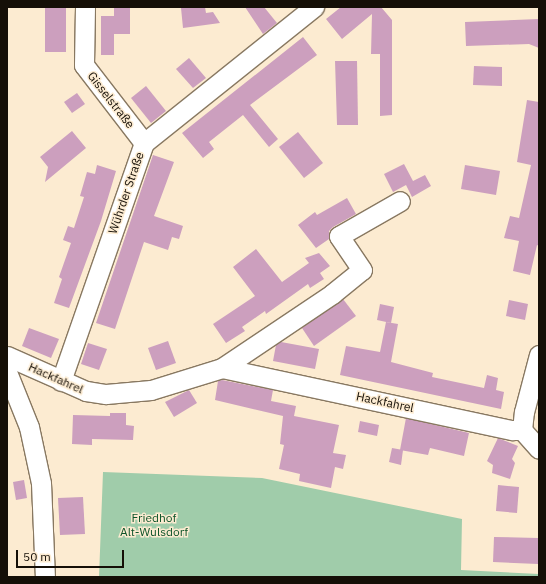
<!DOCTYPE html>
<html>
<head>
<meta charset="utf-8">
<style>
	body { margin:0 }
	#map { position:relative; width:546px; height:584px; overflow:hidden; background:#fcebd1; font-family:"IBM Plex Sans",sans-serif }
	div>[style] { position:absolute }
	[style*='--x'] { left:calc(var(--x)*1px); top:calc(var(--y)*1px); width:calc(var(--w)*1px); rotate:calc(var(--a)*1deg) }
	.green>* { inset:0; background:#a0ccaa }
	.building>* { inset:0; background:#cc9fbe }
	.roads { filter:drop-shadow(1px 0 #887861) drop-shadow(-1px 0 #887861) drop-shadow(0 1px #887861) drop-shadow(0 -1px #887861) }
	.minor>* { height:19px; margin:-9.5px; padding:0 9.5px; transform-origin:9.5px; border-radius:9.5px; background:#fff }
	span { translate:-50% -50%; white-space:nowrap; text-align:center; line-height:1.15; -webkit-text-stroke:3px #fcebd1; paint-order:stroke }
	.street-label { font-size:12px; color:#150f07 }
	.park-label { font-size:12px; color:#0b5328 }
	.frame { position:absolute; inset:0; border:8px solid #150f07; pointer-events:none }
	.scale { position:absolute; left:16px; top:550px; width:108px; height:18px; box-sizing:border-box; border:2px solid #150f07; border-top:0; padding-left:5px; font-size:12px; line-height:14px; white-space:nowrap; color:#150f07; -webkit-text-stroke:3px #fcebd1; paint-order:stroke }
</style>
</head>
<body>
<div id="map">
	<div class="green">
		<i style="clip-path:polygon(103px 472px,262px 478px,462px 519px,461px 570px,539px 574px,539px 577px,99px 577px)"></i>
	</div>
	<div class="building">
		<i style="clip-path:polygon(45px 7px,66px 7px,66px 52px,45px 52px)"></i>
		<i style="clip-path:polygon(114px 7px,130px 7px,130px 34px,114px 34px,114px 55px,101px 55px,101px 16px,114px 16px)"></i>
		<i style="clip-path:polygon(205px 7px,206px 13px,213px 12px,220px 23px,183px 28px,181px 8px)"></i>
		<i style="clip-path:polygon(245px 7px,264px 7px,277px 23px,263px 34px)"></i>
		<i style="clip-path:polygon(341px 7px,381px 7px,392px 20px,392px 115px,380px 116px,380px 54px,371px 54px,372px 14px,342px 39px,326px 19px)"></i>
		<i style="clip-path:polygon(539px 19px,539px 48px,529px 44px,466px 46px,465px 22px)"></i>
		<i style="clip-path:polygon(303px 37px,317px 55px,250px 105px,278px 139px,269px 147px,243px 115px,209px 142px,214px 149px,203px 158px,182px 133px)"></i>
		<i style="clip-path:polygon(189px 58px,206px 78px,193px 88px,176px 69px)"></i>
		<i style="clip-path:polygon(335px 61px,357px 61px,358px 125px,337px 125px)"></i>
		<i style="clip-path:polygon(474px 66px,502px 67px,502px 86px,473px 85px)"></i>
		<i style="clip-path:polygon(146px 86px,166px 111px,151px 123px,131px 98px)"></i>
		<i style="clip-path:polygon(77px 93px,85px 104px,72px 113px,64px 102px)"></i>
		<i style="clip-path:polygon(527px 100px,539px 102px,539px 246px,537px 245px,530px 275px,513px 271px,519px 241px,504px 238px,510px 216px,519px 218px,531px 165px,517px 162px)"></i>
		<i style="clip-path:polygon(72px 131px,86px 148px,45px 182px,48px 167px,40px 157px)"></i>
		<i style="clip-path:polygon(298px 132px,323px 163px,304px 178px,279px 147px)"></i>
		<i style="clip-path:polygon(153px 155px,174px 162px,154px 216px,183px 226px,179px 239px,172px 237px,168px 250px,144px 242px,115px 329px,96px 323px)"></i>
		<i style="clip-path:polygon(404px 164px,413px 181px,425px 175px,431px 186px,412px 197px,406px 185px,393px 192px,384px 174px)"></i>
		<i style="clip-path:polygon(97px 165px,116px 171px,101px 221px,69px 308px,54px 303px,62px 279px,59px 277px,71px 243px,63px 240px,68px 226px,74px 228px,84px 197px,80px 196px,87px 172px,95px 174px)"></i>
		<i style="clip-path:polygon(465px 165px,500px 171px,496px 195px,461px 189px)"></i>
		<i style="clip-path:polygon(347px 198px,356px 214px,333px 227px,329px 231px,329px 239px,316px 248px,298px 225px,315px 212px,317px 215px)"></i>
		<i style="clip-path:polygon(256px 249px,282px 282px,309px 263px,305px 258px,319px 253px,330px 266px,320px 273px,324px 279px,310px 288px,308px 284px,266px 314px,265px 311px,242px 327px,245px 331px,226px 343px,213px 324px,255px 296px,233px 267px)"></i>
		<i style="clip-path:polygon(343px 299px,356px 316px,314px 346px,302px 328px)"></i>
		<i style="clip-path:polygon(509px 300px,528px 304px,525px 320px,506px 316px)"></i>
		<i style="clip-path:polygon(380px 304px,394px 307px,391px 323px,377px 320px)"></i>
		<i style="clip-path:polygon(386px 322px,398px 324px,391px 362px,433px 373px,432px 377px,484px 388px,487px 375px,498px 378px,496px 390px,504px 392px,501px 409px,340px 375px,346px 346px,380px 352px)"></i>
		<i style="clip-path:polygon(29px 328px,59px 339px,51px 358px,22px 346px)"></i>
		<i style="clip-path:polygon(168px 341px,176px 363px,156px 370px,148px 348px)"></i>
		<i style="clip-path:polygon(281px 342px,319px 349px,315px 369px,273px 361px,276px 345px)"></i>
		<i style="clip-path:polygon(88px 343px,107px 349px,99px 370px,81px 364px)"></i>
		<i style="clip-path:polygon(222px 380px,273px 390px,271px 401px,296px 406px,294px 416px,339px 425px,333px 453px,346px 455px,343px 469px,335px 467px,331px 488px,299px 481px,300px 474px,279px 469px,284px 445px,280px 444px,283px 416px,215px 400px,218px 381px)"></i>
		<i style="clip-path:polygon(189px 390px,197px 403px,174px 417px,165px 402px)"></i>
		<i style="clip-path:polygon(110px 413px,126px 413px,126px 425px,134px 426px,133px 440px,92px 439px,92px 445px,72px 444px,73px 415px,110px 416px)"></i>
		<i style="clip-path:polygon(406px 418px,469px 433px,464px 456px,430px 448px,428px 455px,400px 450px)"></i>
		<i style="clip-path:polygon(360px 421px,379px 425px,377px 436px,358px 432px)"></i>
		<i style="clip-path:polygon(498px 438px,518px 446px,512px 459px,515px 463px,510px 479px,492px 473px,493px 465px,487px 461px)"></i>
		<i style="clip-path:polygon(392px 448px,403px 450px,401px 465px,389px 462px)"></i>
		<i style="clip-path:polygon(24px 480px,27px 498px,16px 500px,13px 482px)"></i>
		<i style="clip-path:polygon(498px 485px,519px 487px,517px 513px,496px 511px)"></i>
		<i style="clip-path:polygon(83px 497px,85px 534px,60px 535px,58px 498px)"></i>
		<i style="clip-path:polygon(494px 537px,538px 538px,538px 564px,493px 562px)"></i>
	</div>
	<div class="roads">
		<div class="minor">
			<i style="--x:85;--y:7;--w:58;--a:91"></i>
			<i style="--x:84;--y:65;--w:98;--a:52.4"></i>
			<i style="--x:7;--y:356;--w:86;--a:23.9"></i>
			<i style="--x:86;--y:391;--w:20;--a:9"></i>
			<i style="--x:106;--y:394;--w:45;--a:-5.1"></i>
			<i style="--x:151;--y:390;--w:74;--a:-17.2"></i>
			<i style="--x:222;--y:368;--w:133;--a:-33.9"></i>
			<i style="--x:332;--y:294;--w:38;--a:-39"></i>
			<i style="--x:362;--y:270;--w:41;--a:-124.1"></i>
			<i style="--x:339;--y:236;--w:70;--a:-29.8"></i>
			<i style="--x:222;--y:368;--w:297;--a:12.1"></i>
			<i style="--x:512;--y:430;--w:10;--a:0"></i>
			<i style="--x:7;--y:372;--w:59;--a:68.2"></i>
			<i style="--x:29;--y:427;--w:57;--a:77.9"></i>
			<i style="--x:41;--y:483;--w:94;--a:87.6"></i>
			<i style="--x:61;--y:381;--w:252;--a:-70.8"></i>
			<i style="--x:144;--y:143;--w:218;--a:-38.7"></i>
			<i style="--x:522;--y:430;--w:18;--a:-84"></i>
			<i style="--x:524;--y:412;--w:59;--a:-75.3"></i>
			<i style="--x:522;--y:430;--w:25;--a:48"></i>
		</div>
	</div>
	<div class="street-label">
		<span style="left:111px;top:100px;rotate:52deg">Gisselstraße</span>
		<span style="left:126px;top:193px;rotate:-71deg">Wührder Straße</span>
		<span style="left:56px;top:378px;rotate:24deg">Hackfahrel</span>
		<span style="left:385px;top:402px;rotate:12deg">Hackfahrel</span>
	</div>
	<div class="park-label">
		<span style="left:154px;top:525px">Friedhof<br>Alt-Wulsdorf</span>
	</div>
	<div class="frame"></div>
	<div class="scale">50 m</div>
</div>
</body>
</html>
